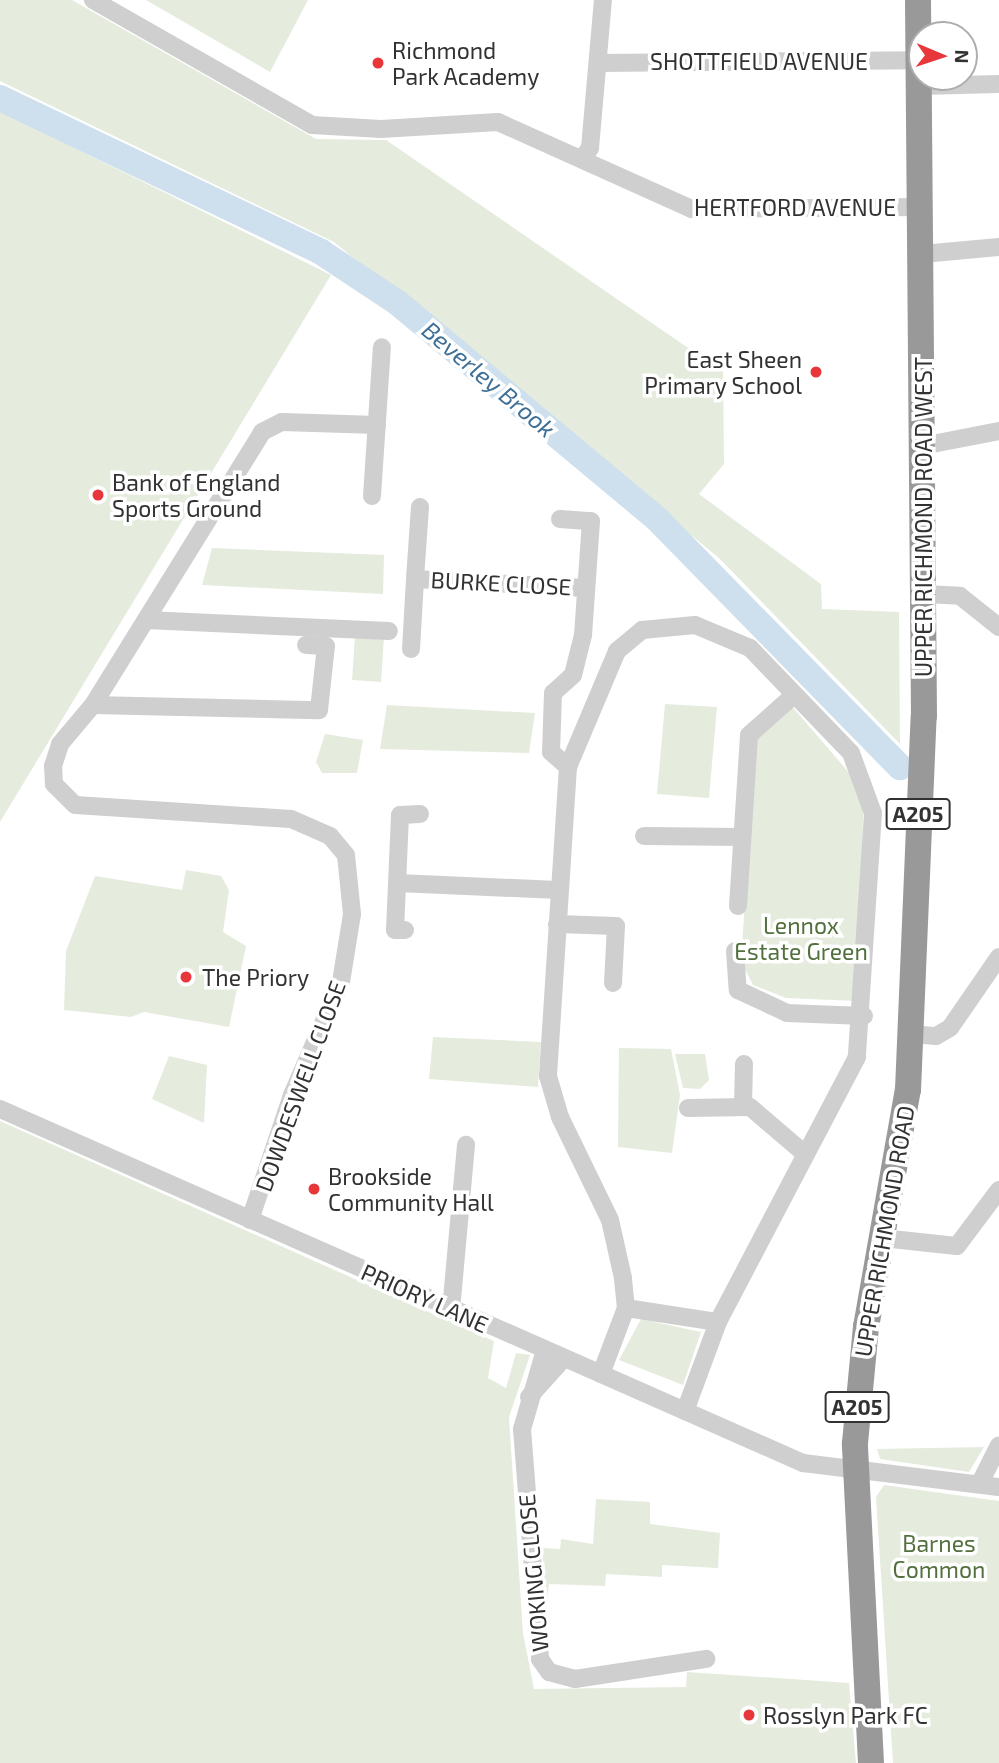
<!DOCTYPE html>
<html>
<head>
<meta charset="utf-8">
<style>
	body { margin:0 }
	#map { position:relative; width:999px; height:1763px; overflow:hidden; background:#fff; font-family:"Exo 2",sans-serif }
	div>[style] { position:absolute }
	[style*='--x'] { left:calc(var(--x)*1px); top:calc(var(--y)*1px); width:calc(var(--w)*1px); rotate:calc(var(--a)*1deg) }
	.green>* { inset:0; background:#e5ecde }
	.river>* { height:26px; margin:-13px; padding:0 13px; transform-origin:13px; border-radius:13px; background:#cee0ee }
	.minor>* { height:18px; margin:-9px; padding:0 9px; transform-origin:9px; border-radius:9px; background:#cfcfcf }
	.highway>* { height:26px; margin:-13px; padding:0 13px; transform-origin:13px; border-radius:13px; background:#999 }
	.dots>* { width:19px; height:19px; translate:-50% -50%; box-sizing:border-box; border:4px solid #fff; border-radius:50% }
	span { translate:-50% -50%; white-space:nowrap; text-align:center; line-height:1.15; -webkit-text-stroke:7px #fff; paint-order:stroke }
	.shield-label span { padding:2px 5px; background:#fff; border:2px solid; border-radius:5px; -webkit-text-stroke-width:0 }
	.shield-label { font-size:21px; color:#323232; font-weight:700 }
	.poi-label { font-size:23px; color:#323232 }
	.left { translate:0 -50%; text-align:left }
	.right { translate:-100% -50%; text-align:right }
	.street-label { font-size:23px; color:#323232 }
	.park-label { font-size:23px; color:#52703e }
	.water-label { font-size:24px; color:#3e6f97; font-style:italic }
	.north { position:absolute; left:908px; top:21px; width:70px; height:70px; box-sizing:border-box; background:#fff; border:2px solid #adadad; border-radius:50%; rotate:92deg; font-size:19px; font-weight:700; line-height:28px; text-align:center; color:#323232 }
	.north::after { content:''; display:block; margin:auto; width:24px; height:32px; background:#e7373a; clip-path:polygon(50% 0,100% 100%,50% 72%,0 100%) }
</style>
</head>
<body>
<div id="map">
	<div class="green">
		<i style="clip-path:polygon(0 0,72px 0,316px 139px,386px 140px,723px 372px,724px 464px,699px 494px,821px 584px,822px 609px,899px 612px,900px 744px,719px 558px,334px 242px,0 81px)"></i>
		<i style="clip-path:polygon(146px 0,308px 0,270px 72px)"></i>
		<i style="clip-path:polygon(0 111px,331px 275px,0 822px)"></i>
		<i style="clip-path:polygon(212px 548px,384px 555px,383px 594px,202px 585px)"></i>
		<i style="clip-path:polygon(355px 636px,384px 637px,381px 682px,352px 680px)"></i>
		<i style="clip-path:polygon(665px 704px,717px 707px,709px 798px,657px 794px)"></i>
		<i style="clip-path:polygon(790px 704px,864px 790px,857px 1001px,786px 998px,753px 985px,741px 961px,756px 737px)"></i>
		<i style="clip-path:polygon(387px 705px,535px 713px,529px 753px,380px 749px)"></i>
		<i style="clip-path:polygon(325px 734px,363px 740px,357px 773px,322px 773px,316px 762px)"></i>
		<i style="clip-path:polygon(186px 870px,221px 876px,229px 890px,223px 932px,246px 946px,229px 1027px,144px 1012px,131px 1017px,64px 1010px,66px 951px,95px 876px,182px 890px)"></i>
		<i style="clip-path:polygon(433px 1037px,541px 1042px,538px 1087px,429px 1079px)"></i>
		<i style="clip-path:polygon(619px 1048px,671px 1049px,680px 1095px,672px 1153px,618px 1147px)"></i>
		<i style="clip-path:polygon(675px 1054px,705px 1054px,709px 1080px,700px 1089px,683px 1088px)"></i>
		<i style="clip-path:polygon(169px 1056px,207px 1065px,204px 1123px,152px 1099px)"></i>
		<i style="clip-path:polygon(0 1121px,494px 1341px,488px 1378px,506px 1388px,516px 1353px,530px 1355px,509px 1417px,523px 1633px,534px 1689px,686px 1687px,687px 1672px,849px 1683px,856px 1763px,0 1763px)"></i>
		<i style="clip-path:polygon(641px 1319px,701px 1332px,683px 1385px,619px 1360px)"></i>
		<i style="clip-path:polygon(984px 1447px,969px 1472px,880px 1459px,877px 1449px)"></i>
		<i style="clip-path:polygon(884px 1485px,999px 1501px,999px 1763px,893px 1763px,876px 1497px)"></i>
		<i style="clip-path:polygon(596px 1499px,650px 1502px,650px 1524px,720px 1533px,718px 1568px,662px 1565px,662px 1577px,606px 1574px,605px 1586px,549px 1584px,546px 1610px,542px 1548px,560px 1549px,561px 1539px,593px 1544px)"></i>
	</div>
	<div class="river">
		<i style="--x:0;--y:98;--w:356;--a:25.6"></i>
		<i style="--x:321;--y:252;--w:92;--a:33.5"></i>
		<i style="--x:398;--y:303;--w:339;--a:39.8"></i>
		<i style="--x:658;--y:520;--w:346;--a:45.6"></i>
	</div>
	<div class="minor">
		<i style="--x:93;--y:0;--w:252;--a:29.7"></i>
		<i style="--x:312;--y:125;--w:69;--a:3.3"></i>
		<i style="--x:381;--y:129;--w:117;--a:-3.4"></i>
		<i style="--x:498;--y:122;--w:213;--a:24.2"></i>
		<i style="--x:692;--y:209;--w:227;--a:-0.5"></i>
		<i style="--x:599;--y:63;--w:320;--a:-0.5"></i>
		<i style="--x:921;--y:86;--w:78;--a:-1.5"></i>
		<i style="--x:584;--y:156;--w:10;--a:-53"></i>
		<i style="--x:590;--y:148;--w:149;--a:-85"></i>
		<i style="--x:922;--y:254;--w:77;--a:-5.2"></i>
		<i style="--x:922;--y:446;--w:78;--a:-11"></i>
		<i style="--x:372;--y:496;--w:149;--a:-86.2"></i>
		<i style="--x:420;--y:507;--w:72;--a:94"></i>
		<i style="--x:415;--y:579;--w:171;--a:3"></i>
		<i style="--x:560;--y:519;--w:31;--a:4"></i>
		<i style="--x:591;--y:521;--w:114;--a:94"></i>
		<i style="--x:583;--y:635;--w:41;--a:104"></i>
		<i style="--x:573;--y:675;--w:27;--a:138"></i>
		<i style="--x:553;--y:693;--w:59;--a:91.9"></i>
		<i style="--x:551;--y:752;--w:23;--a:41"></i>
		<i style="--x:925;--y:594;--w:35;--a:3"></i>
		<i style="--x:960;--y:596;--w:50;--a:38.5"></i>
		<i style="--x:146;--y:620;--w:243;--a:2.6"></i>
		<i style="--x:411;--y:649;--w:70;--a:-86.7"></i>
		<i style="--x:93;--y:705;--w:226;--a:1.3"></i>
		<i style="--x:319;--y:710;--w:64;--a:-83.8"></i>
		<i style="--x:326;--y:646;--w:20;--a:-177"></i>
		<i style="--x:644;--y:836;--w:98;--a:0.6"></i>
		<i style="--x:398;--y:883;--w:160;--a:2.5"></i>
		<i style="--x:738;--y:906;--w:171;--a:-86.3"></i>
		<i style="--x:749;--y:735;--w:59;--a:-41.6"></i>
		<i style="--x:557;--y:924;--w:59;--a:1.9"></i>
		<i style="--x:616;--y:926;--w:57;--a:93"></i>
		<i style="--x:405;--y:930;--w:10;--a:180"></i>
		<i style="--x:395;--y:930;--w:115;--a:-87.5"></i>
		<i style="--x:400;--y:815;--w:20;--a:-3"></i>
		<i style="--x:735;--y:951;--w:39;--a:86"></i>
		<i style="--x:738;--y:990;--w:54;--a:25.1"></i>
		<i style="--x:787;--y:1013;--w:77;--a:2.2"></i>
		<i style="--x:912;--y:1034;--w:24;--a:5"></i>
		<i style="--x:936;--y:1036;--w:16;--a:-30"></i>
		<i style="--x:950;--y:1028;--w:86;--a:-55.4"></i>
		<i style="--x:743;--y:1107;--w:43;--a:-88.7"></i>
		<i style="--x:688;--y:1108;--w:62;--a:-0.9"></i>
		<i style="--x:750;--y:1107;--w:72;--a:40.5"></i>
		<i style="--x:0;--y:1109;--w:878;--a:23.79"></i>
		<i style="--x:803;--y:1463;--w:197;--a:7"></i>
		<i style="--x:250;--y:1220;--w:132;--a:-71.4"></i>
		<i style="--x:292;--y:1095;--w:123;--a:-66.6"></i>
		<i style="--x:341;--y:982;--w:69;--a:-80.8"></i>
		<i style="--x:352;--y:914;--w:59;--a:-95.8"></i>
		<i style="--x:346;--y:855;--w:25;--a:-130"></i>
		<i style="--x:330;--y:836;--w:43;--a:-156.4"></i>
		<i style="--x:291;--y:819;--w:216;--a:-176.3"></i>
		<i style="--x:75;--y:805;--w:30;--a:-135"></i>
		<i style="--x:54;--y:784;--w:18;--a:-93"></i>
		<i style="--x:53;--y:766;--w:23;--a:-72"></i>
		<i style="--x:60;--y:744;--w:51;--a:-49.8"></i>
		<i style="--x:93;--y:705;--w:321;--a:-58.2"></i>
		<i style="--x:262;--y:432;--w:22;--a:-27"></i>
		<i style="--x:282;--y:422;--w:95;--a:1.8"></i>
		<i style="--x:882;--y:1238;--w:75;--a:6.1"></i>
		<i style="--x:957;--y:1246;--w:70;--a:-53.1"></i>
		<i style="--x:626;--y:1308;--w:93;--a:8.7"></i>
		<i style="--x:451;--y:1310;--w:166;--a:-84.8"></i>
		<i style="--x:545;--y:1350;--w:82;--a:106.2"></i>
		<i style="--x:522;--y:1429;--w:231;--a:85.5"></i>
		<i style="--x:540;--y:1659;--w:16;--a:55"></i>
		<i style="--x:549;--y:1672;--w:27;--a:15"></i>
		<i style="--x:575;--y:1679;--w:133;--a:-8.7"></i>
		<i style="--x:601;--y:1374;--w:71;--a:-69.3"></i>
		<i style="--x:626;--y:1308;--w:30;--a:-96"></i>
		<i style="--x:623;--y:1278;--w:59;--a:-102.6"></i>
		<i style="--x:610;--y:1220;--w:114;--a:-115.9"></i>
		<i style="--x:560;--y:1117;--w:43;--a:-106.3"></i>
		<i style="--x:548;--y:1076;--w:310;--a:-86.3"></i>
		<i style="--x:568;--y:767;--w:126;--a:-67.1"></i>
		<i style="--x:617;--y:651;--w:33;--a:-40"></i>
		<i style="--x:642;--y:630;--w:53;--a:-5.4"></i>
		<i style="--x:695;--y:625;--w:60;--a:22.7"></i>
		<i style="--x:750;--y:648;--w:146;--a:46.1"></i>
		<i style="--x:851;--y:753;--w:64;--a:69.9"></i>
		<i style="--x:873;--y:813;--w:245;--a:93.8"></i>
		<i style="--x:857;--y:1057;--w:299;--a:117.7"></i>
		<i style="--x:718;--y:1322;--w:95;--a:110.3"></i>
		<i style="--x:529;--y:1397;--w:52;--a:-48.1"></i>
		<i style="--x:980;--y:1483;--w:42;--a:-63.4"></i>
	</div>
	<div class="highway">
		<i style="--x:871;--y:1763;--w:320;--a:-92.9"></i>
		<i style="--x:855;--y:1443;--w:117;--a:-84.6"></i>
		<i style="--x:866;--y:1327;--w:241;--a:-80"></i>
		<i style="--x:908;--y:1090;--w:374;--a:-87.6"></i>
		<i style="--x:924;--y:716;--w:716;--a:-90.48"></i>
	</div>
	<div class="dots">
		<i style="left:378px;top:63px;background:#e7373a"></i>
		<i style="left:816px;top:372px;background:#e7373a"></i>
		<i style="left:98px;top:495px;background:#e7373a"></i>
		<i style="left:186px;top:977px;background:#e7373a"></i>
		<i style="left:314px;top:1189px;background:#e7373a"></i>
		<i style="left:749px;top:1715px;background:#e7373a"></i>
	</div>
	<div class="shield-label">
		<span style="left:918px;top:814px">A205</span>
		<span style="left:857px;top:1407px">A205</span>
	</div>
	<div class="poi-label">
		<span class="left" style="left:392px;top:63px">Richmond<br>Park Academy</span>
		<span class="right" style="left:802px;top:372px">East Sheen<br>Primary School</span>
		<span class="left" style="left:112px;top:495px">Bank of England<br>Sports Ground</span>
		<span class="left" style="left:202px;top:977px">The Priory</span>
		<span class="left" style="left:328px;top:1189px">Brookside<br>Community Hall</span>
		<span class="left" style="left:763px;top:1715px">Rosslyn Park FC</span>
	</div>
	<div class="street-label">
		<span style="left:759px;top:61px">SHOTTFIELD AVENUE</span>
		<span style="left:795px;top:207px">HERTFORD AVENUE</span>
		<span style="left:923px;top:517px;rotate:-90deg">UPPER RICHMOND ROAD WEST</span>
		<span style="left:501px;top:583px;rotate:3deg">BURKE CLOSE</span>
		<span style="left:300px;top:1086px;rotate:-70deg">DOWDESWELL CLOSE</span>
		<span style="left:884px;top:1231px;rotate:-80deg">UPPER RICHMOND ROAD</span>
		<span style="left:425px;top:1298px;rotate:24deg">PRIORY LANE</span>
		<span style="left:533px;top:1573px;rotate:-95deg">WOKING CLOSE</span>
	</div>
	<div class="park-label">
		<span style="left:801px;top:938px">Lennox<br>Estate Green</span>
		<span style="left:939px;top:1556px">Barnes<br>Common</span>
	</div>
	<div class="water-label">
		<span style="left:489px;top:379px;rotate:40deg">Beverley Brook</span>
	</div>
	<div class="north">N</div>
</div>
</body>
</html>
